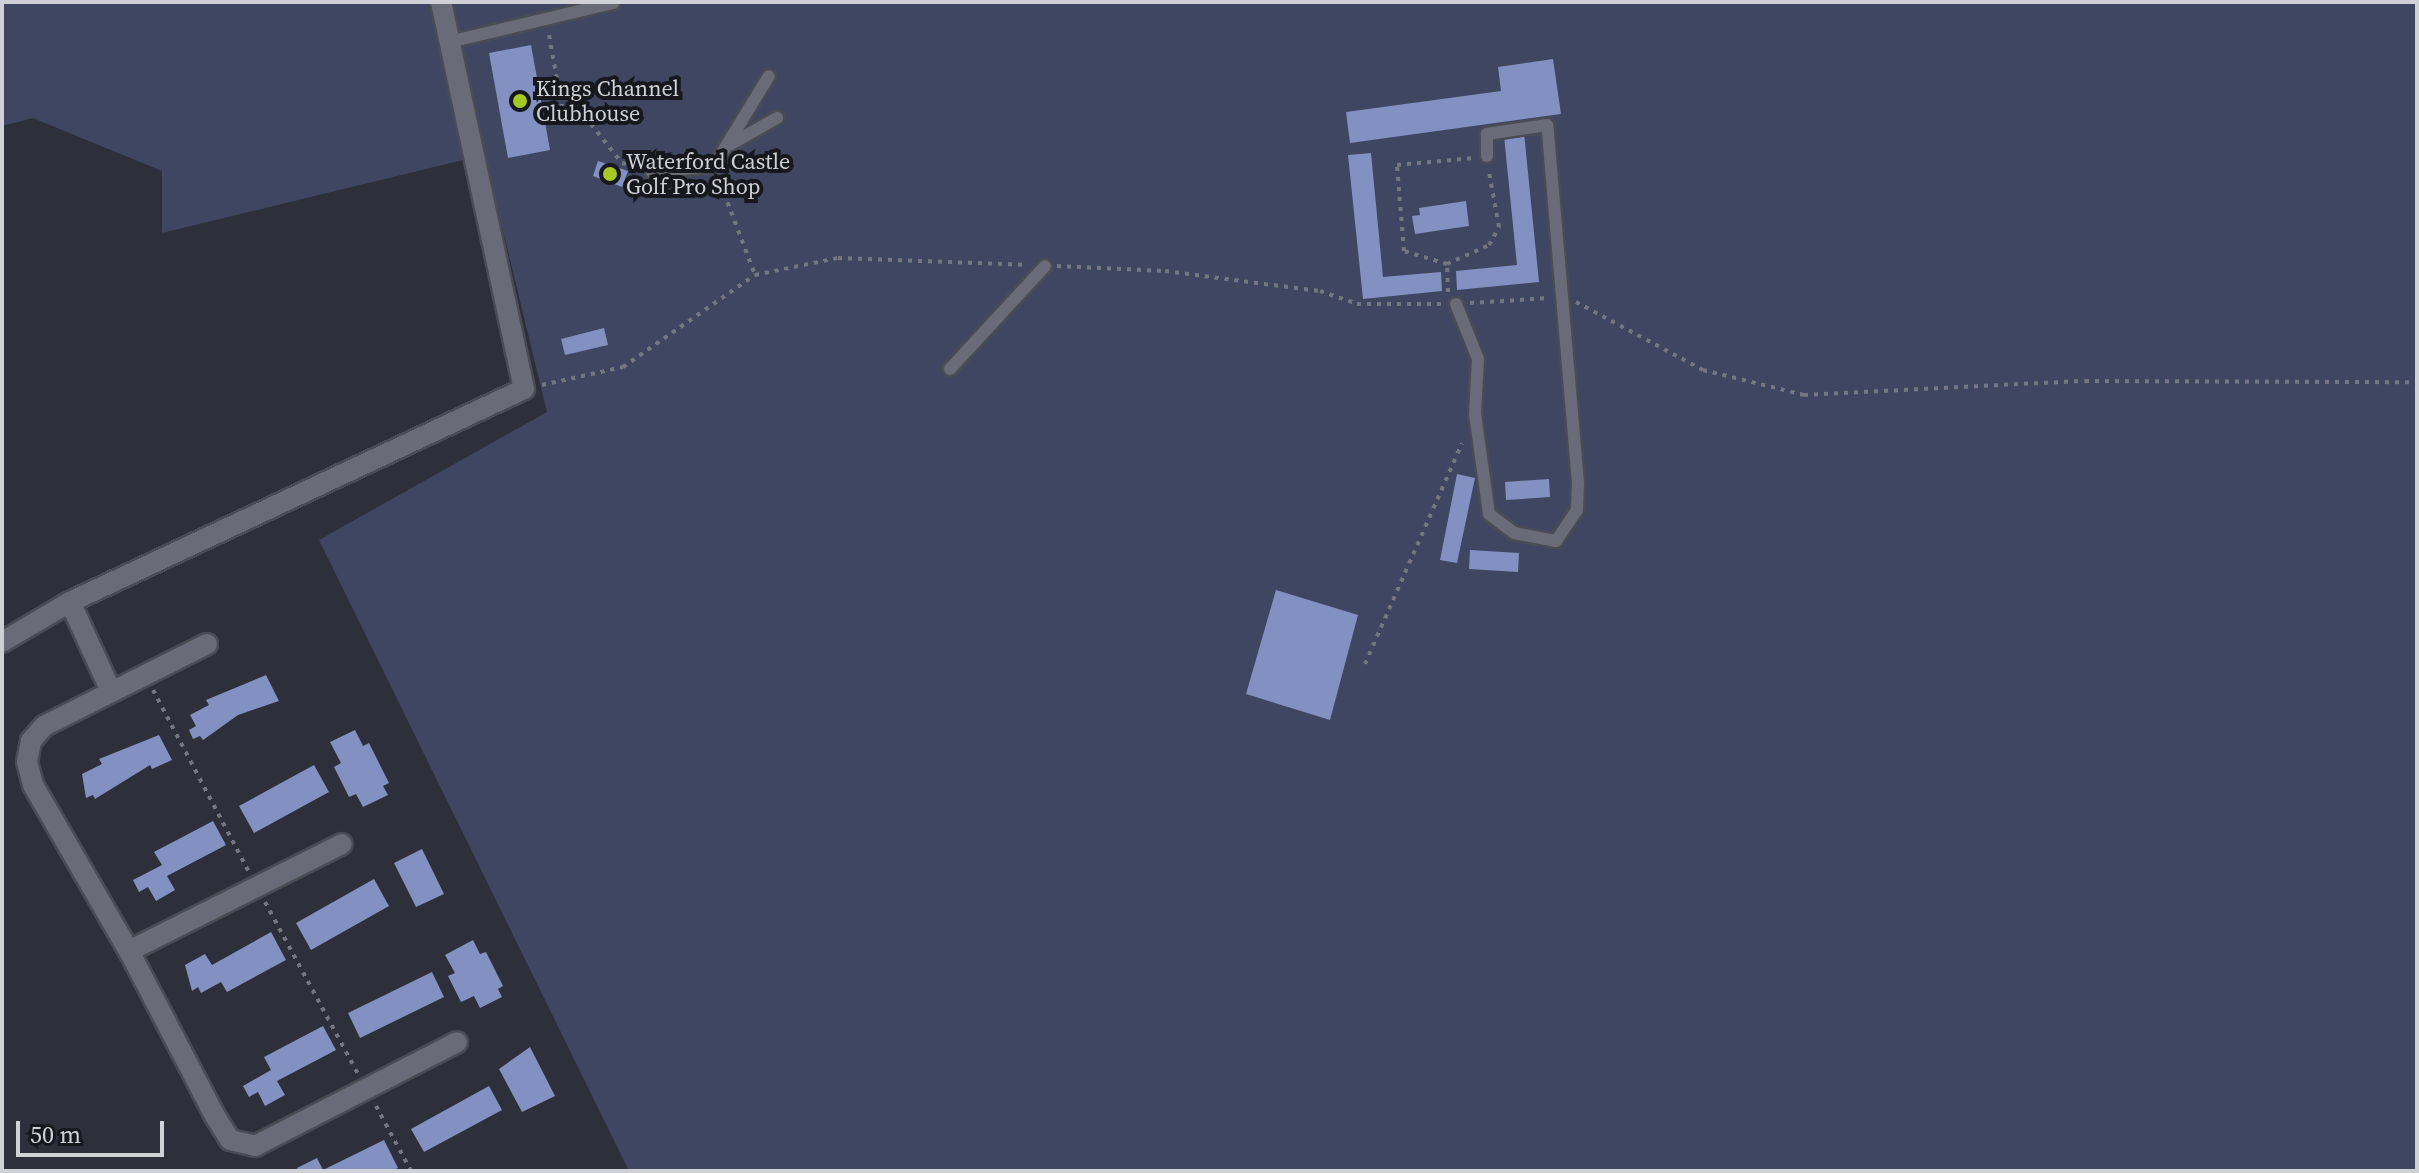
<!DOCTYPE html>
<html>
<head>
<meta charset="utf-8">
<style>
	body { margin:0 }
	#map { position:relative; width:2419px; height:1173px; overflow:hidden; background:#2d303a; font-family:"Source Serif 4",serif }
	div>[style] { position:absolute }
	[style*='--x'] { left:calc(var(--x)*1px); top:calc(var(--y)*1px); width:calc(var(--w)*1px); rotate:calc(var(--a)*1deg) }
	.green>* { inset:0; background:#3f4661 }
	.building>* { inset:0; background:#8391c2 }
	.path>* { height:4px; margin-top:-2px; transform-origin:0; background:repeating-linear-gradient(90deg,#74777f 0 4px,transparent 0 10px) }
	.roads { filter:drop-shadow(2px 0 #494c54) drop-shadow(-2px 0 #494c54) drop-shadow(0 2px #494c54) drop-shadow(0 -2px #494c54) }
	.lane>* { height:12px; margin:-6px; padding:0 6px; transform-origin:6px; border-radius:6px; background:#696c78 }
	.street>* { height:20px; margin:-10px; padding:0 10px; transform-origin:10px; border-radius:10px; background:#696c78 }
	.dots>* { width:22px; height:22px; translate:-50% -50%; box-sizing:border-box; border:4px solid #17181d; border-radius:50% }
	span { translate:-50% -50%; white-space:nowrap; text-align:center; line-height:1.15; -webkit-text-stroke:8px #17181d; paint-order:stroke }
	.poi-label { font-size:22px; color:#cfd1d7 }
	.left { translate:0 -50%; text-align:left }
	.frame { position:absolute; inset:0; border:4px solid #cfd1d7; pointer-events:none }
	.scale { position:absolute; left:16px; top:1121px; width:148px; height:36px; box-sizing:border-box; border:4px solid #cfd1d7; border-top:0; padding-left:10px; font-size:24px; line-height:28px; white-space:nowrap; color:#cfd1d7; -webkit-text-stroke:6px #17181d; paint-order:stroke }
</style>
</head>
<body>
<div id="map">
	<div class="green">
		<i style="clip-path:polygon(2px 2px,2417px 2px,2417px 1171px,629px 1171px,319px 540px,547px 412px,487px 165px,467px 159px,162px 233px,162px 171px,33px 118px,2px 126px)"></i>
	</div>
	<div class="building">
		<i style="clip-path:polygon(531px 45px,550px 150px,508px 158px,489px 53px)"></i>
		<i style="clip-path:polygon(1553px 59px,1561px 114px,1350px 143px,1346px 112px,1501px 91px,1498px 67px)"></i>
		<i style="clip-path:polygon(1524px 133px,1539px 282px,1457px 290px,1456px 271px,1517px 265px,1504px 136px)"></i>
		<i style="clip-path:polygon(1371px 153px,1383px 277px,1441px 272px,1442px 291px,1363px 299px,1348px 155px)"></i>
		<i style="clip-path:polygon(598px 161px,628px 171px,622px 187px,593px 176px)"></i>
		<i style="clip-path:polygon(1466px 201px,1469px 226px,1415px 234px,1412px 216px,1420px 215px,1419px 208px)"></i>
		<i style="clip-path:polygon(604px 328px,608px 345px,565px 355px,561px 339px)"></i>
		<i style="clip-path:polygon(1457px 474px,1475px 478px,1457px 563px,1440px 560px)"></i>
		<i style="clip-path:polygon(1549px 479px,1550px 497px,1506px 500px,1505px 482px)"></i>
		<i style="clip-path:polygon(1470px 550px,1519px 553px,1518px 572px,1469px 569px)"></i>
		<i style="clip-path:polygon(1276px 590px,1358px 615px,1330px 720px,1246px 694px)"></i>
		<i style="clip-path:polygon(266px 675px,279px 701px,238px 715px,203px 740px,200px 736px,193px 739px,189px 730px,196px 726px,190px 715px,209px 705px,206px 700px)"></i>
		<i style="clip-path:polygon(355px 730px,363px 746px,369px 743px,389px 783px,383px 786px,388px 795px,363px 807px,356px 794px,349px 797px,334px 767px,341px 763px,330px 742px)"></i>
		<i style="clip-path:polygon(159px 735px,172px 760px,152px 769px,150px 765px,95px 799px,93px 795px,86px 798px,82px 774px,102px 764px,99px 759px)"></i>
		<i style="clip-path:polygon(314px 765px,329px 792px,254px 833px,239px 806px)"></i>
		<i style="clip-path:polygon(213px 821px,226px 845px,167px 876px,175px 890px,156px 901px,148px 887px,139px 892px,133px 880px,162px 865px,154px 852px)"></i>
		<i style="clip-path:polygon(422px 849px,444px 894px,416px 907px,394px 863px)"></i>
		<i style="clip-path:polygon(374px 879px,389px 906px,311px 950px,296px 923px)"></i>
		<i style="clip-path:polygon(271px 932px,286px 960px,227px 992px,221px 982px,201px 993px,198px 987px,192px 991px,185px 965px,205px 954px,212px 965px)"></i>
		<i style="clip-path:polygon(473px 940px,480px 954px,486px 952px,503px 986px,498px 989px,502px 997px,480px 1008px,474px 996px,461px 1002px,448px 976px,455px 973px,445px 955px)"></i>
		<i style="clip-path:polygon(432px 972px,444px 997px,360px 1038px,348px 1013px)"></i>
		<i style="clip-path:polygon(323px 1026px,336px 1050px,277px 1081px,285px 1095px,265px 1106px,258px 1092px,249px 1097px,243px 1086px,271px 1070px,264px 1057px)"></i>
		<i style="clip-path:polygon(530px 1047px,555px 1096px,522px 1112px,499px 1069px)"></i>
		<i style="clip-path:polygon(489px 1086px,502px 1110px,424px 1152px,411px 1129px)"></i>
		<i style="clip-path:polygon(384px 1140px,398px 1168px,392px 1171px,298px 1171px,297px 1168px,317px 1158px,323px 1170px)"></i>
	</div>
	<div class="path">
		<i style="--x:549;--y:35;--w:79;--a:79.8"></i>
		<i style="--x:563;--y:113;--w:30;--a:21"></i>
		<i style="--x:591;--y:124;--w:50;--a:51.5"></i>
		<i style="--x:622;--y:163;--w:16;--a:18"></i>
		<i style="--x:695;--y:185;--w:30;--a:15"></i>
		<i style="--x:724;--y:193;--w:88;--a:69.3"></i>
		<i style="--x:1447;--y:264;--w:45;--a:-163.2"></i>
		<i style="--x:1404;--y:251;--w:86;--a:-94.7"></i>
		<i style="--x:1397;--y:165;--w:77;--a:-5.2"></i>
		<i style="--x:1057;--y:266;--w:108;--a:2.7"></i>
		<i style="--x:1165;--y:271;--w:156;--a:7.4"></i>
		<i style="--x:1320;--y:291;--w:39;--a:19"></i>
		<i style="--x:1357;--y:304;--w:84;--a:0"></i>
		<i style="--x:1448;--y:292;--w:28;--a:-92"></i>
		<i style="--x:1447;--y:264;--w:46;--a:-24.3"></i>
		<i style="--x:1489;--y:245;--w:21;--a:-61"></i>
		<i style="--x:1499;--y:227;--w:56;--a:-100.3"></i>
		<i style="--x:1576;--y:302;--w:144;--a:28.2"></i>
		<i style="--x:1703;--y:370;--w:104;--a:13.9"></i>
		<i style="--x:1804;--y:395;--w:281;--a:-2.9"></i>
		<i style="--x:2085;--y:381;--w:332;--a:0.2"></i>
		<i style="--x:1470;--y:303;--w:79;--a:-3.6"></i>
		<i style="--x:542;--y:385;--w:83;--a:-12.5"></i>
		<i style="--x:623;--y:367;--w:161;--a:-34.9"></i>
		<i style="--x:755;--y:275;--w:85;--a:-11.6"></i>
		<i style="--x:838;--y:258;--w:187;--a:2.1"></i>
		<i style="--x:1365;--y:664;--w:241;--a:-66.3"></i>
		<i style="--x:153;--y:690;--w:204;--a:62.2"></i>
		<i style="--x:265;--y:902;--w:196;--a:61.6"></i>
		<i style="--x:376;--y:1106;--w:74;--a:61.7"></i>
	</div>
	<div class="roads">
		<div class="lane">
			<i style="--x:449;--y:42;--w:169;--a:-13.4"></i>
			<i style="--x:731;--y:144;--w:53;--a:-29.5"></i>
			<i style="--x:652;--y:172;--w:62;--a:-5.5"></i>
			<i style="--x:714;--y:166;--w:105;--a:-58.6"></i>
			<i style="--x:1456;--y:304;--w:59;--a:68.2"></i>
			<i style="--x:1478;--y:359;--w:55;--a:93.1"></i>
			<i style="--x:1475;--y:414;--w:101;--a:82"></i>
			<i style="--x:1489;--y:514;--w:31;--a:37"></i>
			<i style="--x:1514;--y:533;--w:43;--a:10.8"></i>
			<i style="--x:1556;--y:541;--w:37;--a:-56"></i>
			<i style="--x:1577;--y:510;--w:27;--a:-88"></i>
			<i style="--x:1578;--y:483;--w:359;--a:-94.9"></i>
			<i style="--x:1547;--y:125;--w:61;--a:171.5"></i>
			<i style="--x:1487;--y:134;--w:22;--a:90"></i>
			<i style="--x:950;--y:369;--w:140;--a:-47.3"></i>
		</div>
		<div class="street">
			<i style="--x:70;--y:602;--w:98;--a:65.3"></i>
			<i style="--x:2;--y:642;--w:79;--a:-30.5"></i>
			<i style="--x:70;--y:602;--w:501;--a:-25.13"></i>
			<i style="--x:524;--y:389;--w:396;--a:-102.1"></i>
			<i style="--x:207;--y:644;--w:182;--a:153.3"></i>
			<i style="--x:44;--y:726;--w:20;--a:131"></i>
			<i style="--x:31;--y:741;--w:21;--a:101"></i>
			<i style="--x:27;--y:762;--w:24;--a:75"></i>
			<i style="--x:33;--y:785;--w:192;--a:60"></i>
			<i style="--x:129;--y:951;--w:186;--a:62.5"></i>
			<i style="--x:215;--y:1116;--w:28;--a:58"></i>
			<i style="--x:230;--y:1140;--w:26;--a:13"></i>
			<i style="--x:255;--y:1146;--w:227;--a:-27.2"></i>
			<i style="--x:129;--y:951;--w:238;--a:-26.7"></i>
		</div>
	</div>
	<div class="dots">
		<i style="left:520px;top:101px;background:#a5c824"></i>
		<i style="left:610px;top:174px;background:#a5c824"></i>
	</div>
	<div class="poi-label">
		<span class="left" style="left:536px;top:101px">Kings Channel<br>Clubhouse</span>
		<span class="left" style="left:626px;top:174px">Waterford Castle<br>Golf Pro Shop</span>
	</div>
	<div class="frame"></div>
	<div class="scale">50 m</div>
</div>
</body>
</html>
